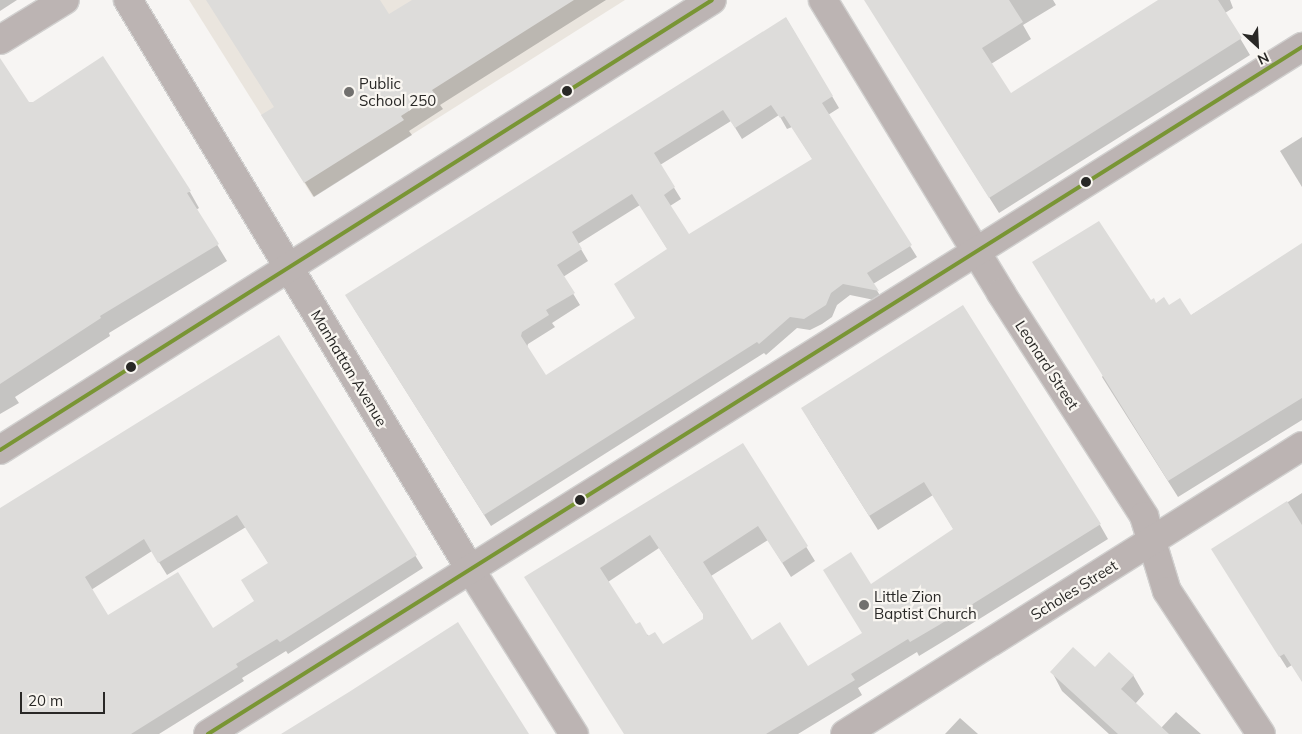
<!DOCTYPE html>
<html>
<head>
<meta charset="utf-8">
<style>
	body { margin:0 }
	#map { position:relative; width:1302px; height:734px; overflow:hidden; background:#f7f5f3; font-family:Mulish,sans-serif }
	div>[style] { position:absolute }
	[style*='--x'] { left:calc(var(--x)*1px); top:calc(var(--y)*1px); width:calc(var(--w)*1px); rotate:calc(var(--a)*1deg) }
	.built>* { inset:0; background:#eae5de }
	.shadow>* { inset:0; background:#0003 }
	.building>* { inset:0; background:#dddcda }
	.roads { filter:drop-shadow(1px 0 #d1d0cf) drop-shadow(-1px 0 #d1d0cf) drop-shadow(0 1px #d1d0cf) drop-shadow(0 -1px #d1d0cf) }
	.street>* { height:28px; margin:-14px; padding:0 14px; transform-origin:14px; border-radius:14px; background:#bcb4b3 }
	.bus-1>* { height:4px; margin:-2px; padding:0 2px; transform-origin:2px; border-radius:2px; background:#799534 }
	.dots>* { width:14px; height:14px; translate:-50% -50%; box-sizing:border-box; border:2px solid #f9f6f1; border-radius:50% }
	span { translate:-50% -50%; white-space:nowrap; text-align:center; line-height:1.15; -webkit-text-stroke:4.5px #f9f6f1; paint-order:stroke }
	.poi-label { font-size:15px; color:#292826 }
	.left { translate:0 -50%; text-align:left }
	.street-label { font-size:15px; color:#292826 }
	.north { position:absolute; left:1232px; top:20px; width:50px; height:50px; -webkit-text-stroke:4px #f9f6f1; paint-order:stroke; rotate:155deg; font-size:14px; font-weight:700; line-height:20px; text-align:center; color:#292826 }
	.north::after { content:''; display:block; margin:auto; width:18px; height:22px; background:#292826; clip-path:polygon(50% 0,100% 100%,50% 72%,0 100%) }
	.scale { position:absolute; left:20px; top:692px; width:85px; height:22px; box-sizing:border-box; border:2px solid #292826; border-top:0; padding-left:6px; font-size:15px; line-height:18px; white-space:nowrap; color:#292826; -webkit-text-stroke:4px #f9f6f1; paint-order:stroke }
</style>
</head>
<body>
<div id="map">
	<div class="built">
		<i style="clip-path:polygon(189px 0,625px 0,313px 197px)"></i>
	</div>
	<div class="shadow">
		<i style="clip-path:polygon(0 0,17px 0,0 11px)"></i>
		<i style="clip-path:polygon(207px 0,378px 0,389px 16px,414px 0,606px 0,440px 105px,443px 109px,409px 131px,412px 135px,314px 197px,272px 130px,275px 107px)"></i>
		<i style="clip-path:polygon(865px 0,1053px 0,1056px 5px,1023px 25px,1031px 39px,991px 64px,1010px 95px,1160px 0,1230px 0,1233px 8px,1225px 13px,1250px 55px,999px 213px)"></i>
		<i style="clip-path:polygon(evenodd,786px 18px,839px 108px,828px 115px,917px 257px,873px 284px,884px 302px,850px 295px,837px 305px,832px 317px,822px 324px,810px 330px,797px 328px,766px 355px,764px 353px,491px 526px,353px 307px,786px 18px,779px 115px,787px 129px,792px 127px,813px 160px,689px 236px,670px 206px,681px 199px,660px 165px,731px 121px,742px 139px,779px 115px,786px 18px,640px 205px,668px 250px,637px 319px,545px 377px,527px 348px,528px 344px,555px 327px,552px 323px,580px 305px,563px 277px,588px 261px,578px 244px,640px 205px)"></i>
		<i style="clip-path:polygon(0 83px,28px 103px,190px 192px,199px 208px,196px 210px,227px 261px,109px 333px,110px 336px,15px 397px,19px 403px,0 414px)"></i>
		<i style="clip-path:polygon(1302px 137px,1302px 187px,1280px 151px)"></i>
		<i style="clip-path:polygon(1302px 245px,1302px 420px,1178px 497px,1102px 377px,1151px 302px,1190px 316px)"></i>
		<i style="clip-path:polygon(evenodd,279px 337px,423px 568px,288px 654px,286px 651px,242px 678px,244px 681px,159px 734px,0 734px,0 514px,279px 337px,246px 527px,269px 564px,255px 602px,213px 630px,108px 617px,91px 590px,152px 551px,167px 575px,246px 527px)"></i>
		<i style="clip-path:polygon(evenodd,810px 422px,1100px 525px,1108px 539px,947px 639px,919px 656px,917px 652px,858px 688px,862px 695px,798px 734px,625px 734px,534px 591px,743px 445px,815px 561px,791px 577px,768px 540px,711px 576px,752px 641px,808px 668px,864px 639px,870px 586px,954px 530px,933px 495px,878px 530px,810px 422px,659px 548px,704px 615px,704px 620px,662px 646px,636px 626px,608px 582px,659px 548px)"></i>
		<i style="clip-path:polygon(1302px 493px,1302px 681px,1292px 665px,1287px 668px,1213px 550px)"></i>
		<i style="clip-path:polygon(1095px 668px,1133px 675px,1144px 694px,1135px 704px,1161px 728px,1176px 712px,1201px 734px,1109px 734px,1062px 691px,1052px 672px)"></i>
		<i style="clip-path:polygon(960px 718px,978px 734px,945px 734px)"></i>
	</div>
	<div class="building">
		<i style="clip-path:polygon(206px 0,380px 0,389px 14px,412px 0,574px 0,432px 90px,435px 94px,401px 116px,404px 120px,304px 183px,261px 115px,274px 107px)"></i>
		<i style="clip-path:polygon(864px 0,1009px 0,1023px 22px,982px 48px,1011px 93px,1158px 0,1218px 0,1242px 38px,989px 198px)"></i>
		<i style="clip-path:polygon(evenodd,786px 17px,833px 96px,822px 103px,912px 245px,867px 273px,879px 291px,843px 284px,831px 293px,826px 305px,804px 319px,790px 317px,759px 344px,757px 342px,484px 515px,345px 295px,786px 17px,771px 105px,780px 118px,784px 116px,812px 159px,689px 234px,664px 195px,675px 187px,654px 153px,723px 110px,735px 128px,771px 105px,786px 17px,632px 194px,667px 249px,614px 284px,635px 318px,546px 375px,521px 336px,522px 332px,549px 315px,546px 310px,575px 293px,557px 265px,582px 249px,572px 232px,632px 194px)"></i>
		<i style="clip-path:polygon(103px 56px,175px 166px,191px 191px,187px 193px,219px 244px,100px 316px,101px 318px,0 384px,0 58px,29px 102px,33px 102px)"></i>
		<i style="clip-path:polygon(1099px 221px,1151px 300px,1154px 298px,1156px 303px,1164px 297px,1169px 305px,1180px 298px,1191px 315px,1302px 243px,1302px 398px,1168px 481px,1032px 262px)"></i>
		<i style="clip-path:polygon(evenodd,963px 305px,1101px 524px,939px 625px,910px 642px,908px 639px,851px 674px,855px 680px,766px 734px,624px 734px,524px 577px,743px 443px,808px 546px,782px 563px,758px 526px,703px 562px,752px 640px,780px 622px,808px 666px,862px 633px,823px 570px,851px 552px,871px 584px,953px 529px,924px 482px,869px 516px,801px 408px,963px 305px,650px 535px,703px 614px,703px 619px,663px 644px,655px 632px,648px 636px,640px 622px,636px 624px,600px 568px,650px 535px)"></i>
		<i style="clip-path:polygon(evenodd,279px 335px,417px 555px,280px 642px,277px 639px,236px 664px,238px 667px,131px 734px,0 734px,0 508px,279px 335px,237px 515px,268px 563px,241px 580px,254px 601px,213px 628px,178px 572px,108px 615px,85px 577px,144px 539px,158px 563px,237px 515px)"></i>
		<i style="clip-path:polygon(1287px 501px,1302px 525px,1302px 682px,1284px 654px,1279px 657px,1211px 549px)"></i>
		<i style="clip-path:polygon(458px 622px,529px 734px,281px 734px,349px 692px)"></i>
		<i style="clip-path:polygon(1073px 647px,1095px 667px,1109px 652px,1134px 675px,1121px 689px,1169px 734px,1118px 734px,1050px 672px)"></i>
	</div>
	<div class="roads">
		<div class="street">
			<i style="--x:128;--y:0;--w:664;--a:58.99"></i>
			<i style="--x:470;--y:569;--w:195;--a:57.8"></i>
			<i style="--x:823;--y:0;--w:343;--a:58.7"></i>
			<i style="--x:1001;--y:293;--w:265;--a:57.3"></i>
			<i style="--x:1144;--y:516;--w:78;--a:73"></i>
			<i style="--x:1167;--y:591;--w:171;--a:56.7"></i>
			<i style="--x:0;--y:40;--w:76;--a:-31.6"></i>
			<i style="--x:0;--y:450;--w:842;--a:-32.29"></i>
			<i style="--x:208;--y:734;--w:1292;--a:-32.13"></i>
			<i style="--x:845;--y:734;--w:540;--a:-32.22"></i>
		</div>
	</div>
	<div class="bus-1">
		<i style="--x:0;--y:450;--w:842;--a:-32.29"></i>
		<i style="--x:208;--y:734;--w:1292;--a:-32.13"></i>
	</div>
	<div class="dots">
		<i style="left:567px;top:91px;background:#292826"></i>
		<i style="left:349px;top:92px;background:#71706e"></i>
		<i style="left:1086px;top:182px;background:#292826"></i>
		<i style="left:131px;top:367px;background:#292826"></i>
		<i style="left:580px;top:500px;background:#292826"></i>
		<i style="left:864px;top:605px;background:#71706e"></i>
	</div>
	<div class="poi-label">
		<span class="left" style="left:359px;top:92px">Public<br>School 250</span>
		<span class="left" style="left:874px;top:605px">Little Zion<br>Baptist Church</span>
	</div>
	<div class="street-label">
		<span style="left:1047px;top:365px;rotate:57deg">Leonard Street</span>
		<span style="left:349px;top:368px;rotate:59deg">Manhattan Avenue</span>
		<span style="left:1074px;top:590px;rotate:-32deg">Scholes Street</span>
	</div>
	<div class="north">N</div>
	<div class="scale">20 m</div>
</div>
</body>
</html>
